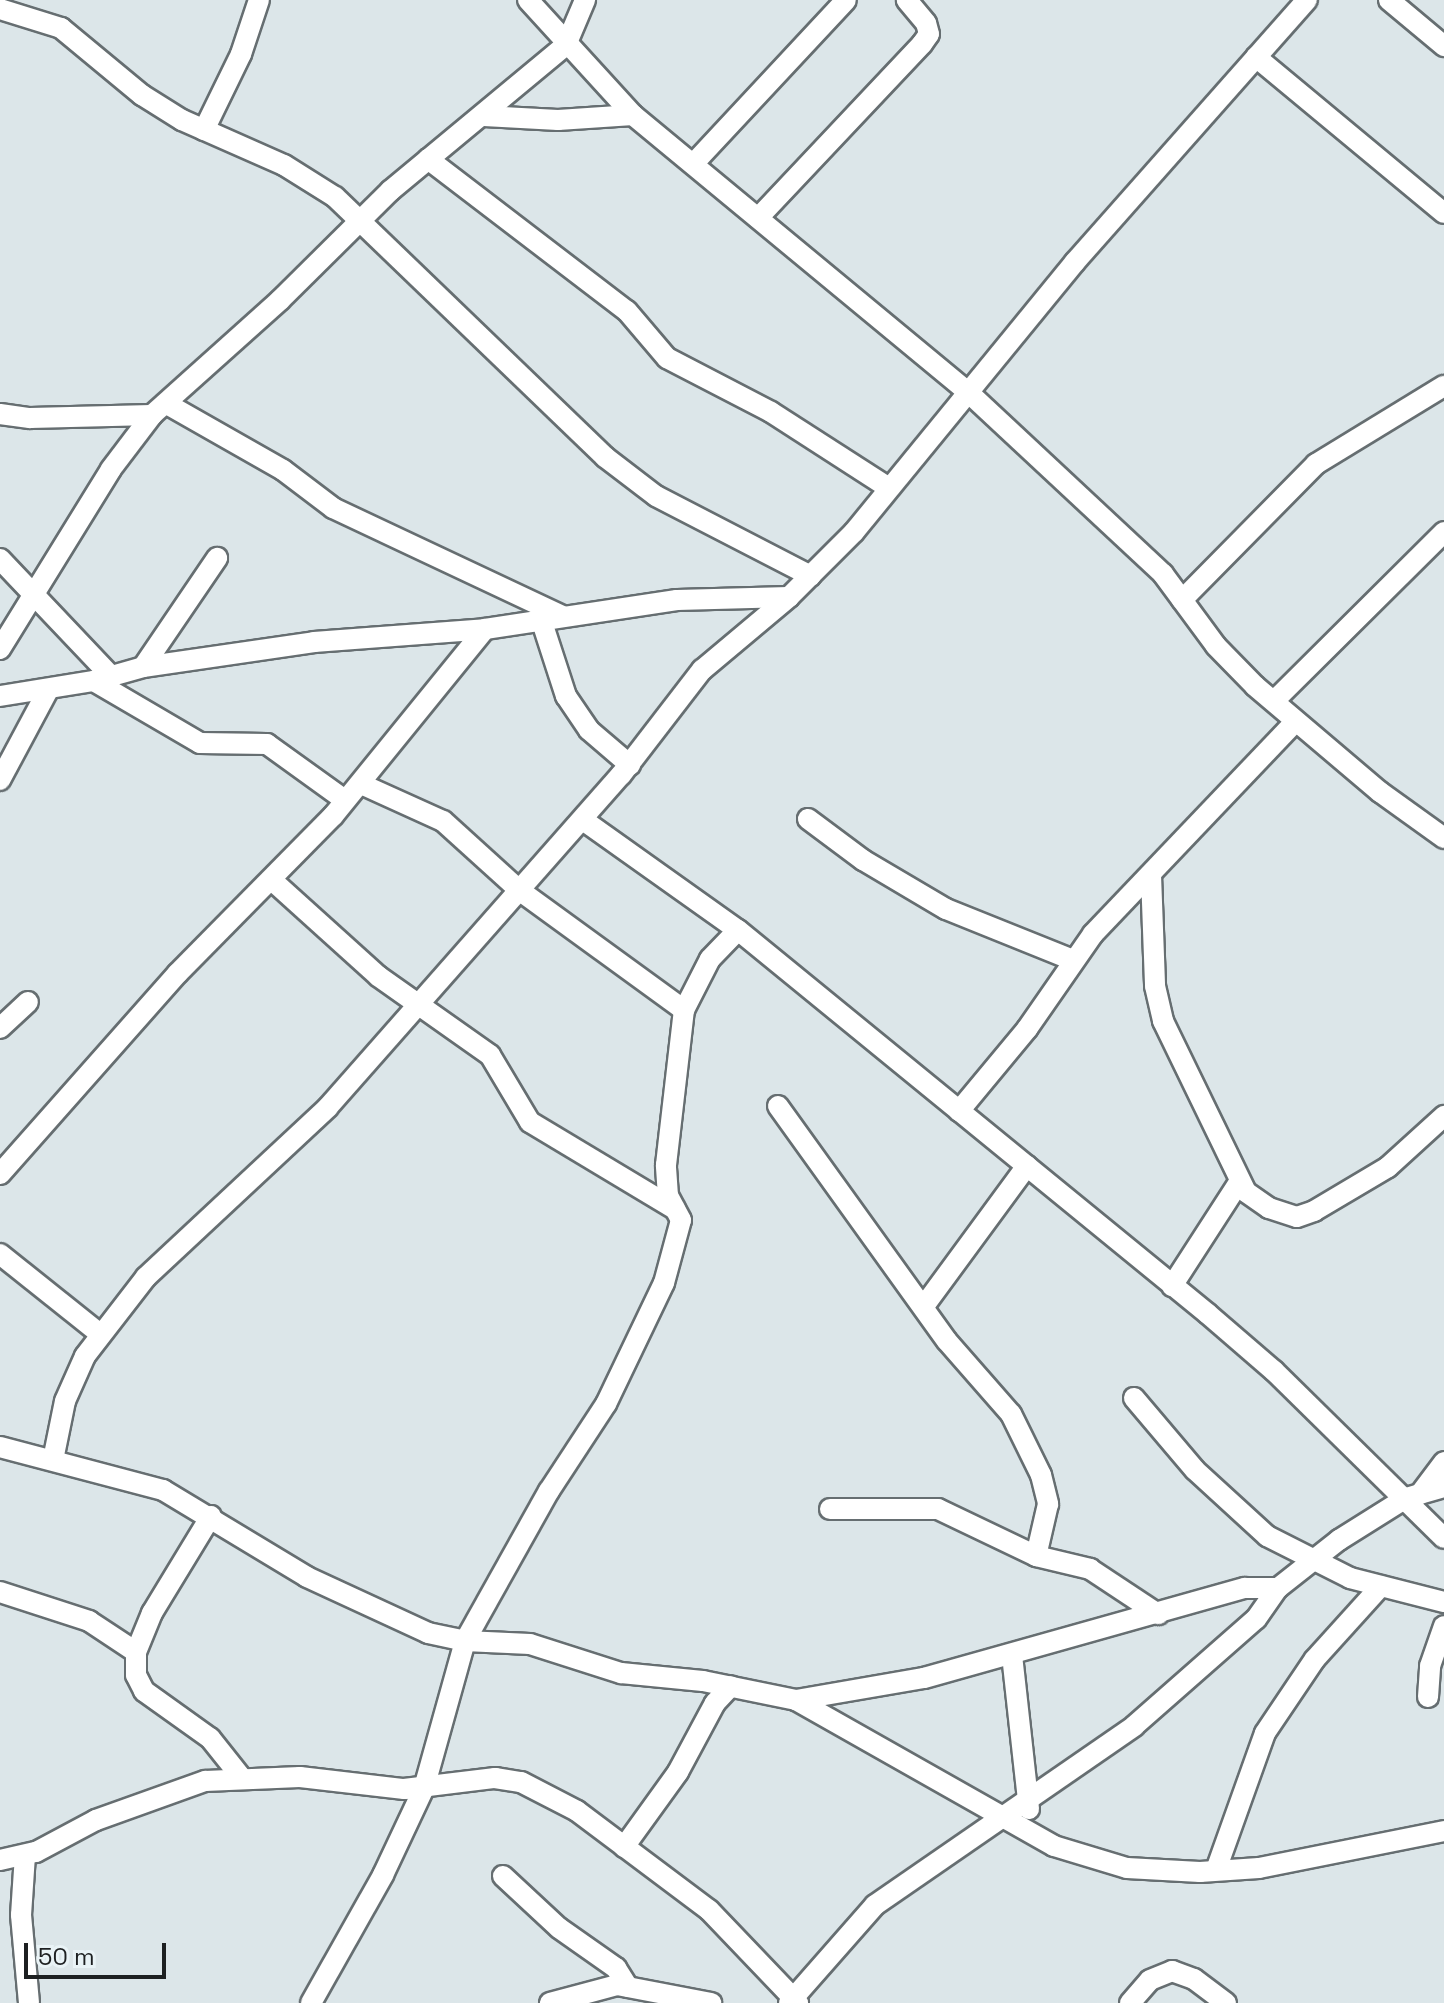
<!DOCTYPE html>
<html>
<head>
<meta charset="utf-8">
<style>
	body { margin:0 }
	#map { position:relative; width:1444px; height:2003px; overflow:hidden; background:#dce6e9; font-family:"Space Grotesk",sans-serif }
	div>[style] { position:absolute }
	[style*='--x'] { left:calc(var(--x)*1px); top:calc(var(--y)*1px); width:calc(var(--w)*1px); rotate:calc(var(--a)*1deg) }
	.roads { filter:drop-shadow(2px 0 #666e71) drop-shadow(-2px 0 #666e71) drop-shadow(0 2px #666e71) drop-shadow(0 -2px #666e71) }
	.street>* { height:20px; margin:-10px; padding:0 10px; transform-origin:10px; border-radius:10px; background:#fff }
	span { translate:-50% -50%; white-space:nowrap; text-align:center; line-height:1.15; -webkit-text-stroke:8px #e9f3f6; paint-order:stroke }
	.scale { position:absolute; left:24px; top:1943px; width:142px; height:36px; box-sizing:border-box; border:4px solid #1d2021; border-top:0; padding-left:10px; font-size:24px; line-height:28px; white-space:nowrap; color:#1d2021; -webkit-text-stroke:6px #e9f3f6; paint-order:stroke }
</style>
</head>
<body>
<div id="map">
	<div class="roads">
		<div class="street">
			<i style="--x:528;--y:0;--w:156;--a:47.6"></i>
			<i style="--x:633;--y:115;--w:436;--a:39.6"></i>
			<i style="--x:969;--y:393;--w:265;--a:43"></i>
			<i style="--x:1163;--y:574;--w:89;--a:53.6"></i>
			<i style="--x:1216;--y:646;--w:56;--a:45.7"></i>
			<i style="--x:1255;--y:686;--w:164;--a:40.3"></i>
			<i style="--x:1380;--y:792;--w:79;--a:35.7"></i>
			<i style="--x:1389;--y:0;--w:72;--a:39.9"></i>
			<i style="--x:0;--y:9;--w:64;--a:17.3"></i>
			<i style="--x:61;--y:28;--w:105;--a:39.6"></i>
			<i style="--x:142;--y:95;--w:47;--a:32"></i>
			<i style="--x:182;--y:120;--w:111;--a:23.8"></i>
			<i style="--x:284;--y:165;--w:60;--a:32.1"></i>
			<i style="--x:335;--y:197;--w:375;--a:43.9"></i>
			<i style="--x:605;--y:457;--w:64;--a:37.4"></i>
			<i style="--x:656;--y:496;--w:174;--a:27.3"></i>
			<i style="--x:1256;--y:57;--w:244;--a:39.7"></i>
			<i style="--x:484;--y:116;--w:74;--a:3.1"></i>
			<i style="--x:558;--y:120;--w:75;--a:-3.8"></i>
			<i style="--x:204;--y:130;--w:85;--a:-64"></i>
			<i style="--x:241;--y:54;--w:57;--a:-71.6"></i>
			<i style="--x:428;--y:159;--w:250;--a:37.4"></i>
			<i style="--x:627;--y:311;--w:62;--a:49.6"></i>
			<i style="--x:667;--y:358;--w:117;--a:27.4"></i>
			<i style="--x:771;--y:412;--w:140;--a:32.8"></i>
			<i style="--x:695;--y:162;--w:221;--a:-47"></i>
			<i style="--x:758;--y:218;--w:239;--a:-46.7"></i>
			<i style="--x:922;--y:44;--w:12;--a:-55"></i>
			<i style="--x:929;--y:34;--w:11;--a:-105"></i>
			<i style="--x:926;--y:23;--w:30;--a:-130"></i>
			<i style="--x:167;--y:404;--w:133;--a:29.6"></i>
			<i style="--x:283;--y:470;--w:63;--a:37.2"></i>
			<i style="--x:333;--y:508;--w:253;--a:25.2"></i>
			<i style="--x:0;--y:414;--w:30;--a:8"></i>
			<i style="--x:30;--y:418;--w:122;--a:-1.4"></i>
			<i style="--x:0;--y:559;--w:161;--a:46.5"></i>
			<i style="--x:1182;--y:600;--w:191;--a:-45.4"></i>
			<i style="--x:1316;--y:464;--w:150;--a:-31.4"></i>
			<i style="--x:541;--y:619;--w:81;--a:72"></i>
			<i style="--x:566;--y:696;--w:41;--a:55.9"></i>
			<i style="--x:589;--y:730;--w:54;--a:40.5"></i>
			<i style="--x:0;--y:649;--w:211;--a:-58.3"></i>
			<i style="--x:111;--y:469;--w:68;--a:-52.8"></i>
			<i style="--x:152;--y:415;--w:172;--a:-41.9"></i>
			<i style="--x:280;--y:300;--w:155;--a:-44.7"></i>
			<i style="--x:390;--y:191;--w:229;--a:-39.7"></i>
			<i style="--x:566;--y:45;--w:49;--a:-67.1"></i>
			<i style="--x:143;--y:667;--w:132;--a:-55.8"></i>
			<i style="--x:94;--y:681;--w:123;--a:30.3"></i>
			<i style="--x:200;--y:743;--w:67;--a:0.9"></i>
			<i style="--x:267;--y:744;--w:96;--a:35.7"></i>
			<i style="--x:0;--y:696;--w:95;--a:-9.1"></i>
			<i style="--x:94;--y:681;--w:51;--a:-15.9"></i>
			<i style="--x:143;--y:667;--w:173;--a:-8.3"></i>
			<i style="--x:314;--y:642;--w:171;--a:-4.3"></i>
			<i style="--x:485;--y:629;--w:194;--a:-8.6"></i>
			<i style="--x:677;--y:600;--w:112;--a:-1.5"></i>
			<i style="--x:1274;--y:701;--w:240;--a:-44.8"></i>
			<i style="--x:0;--y:780;--w:102;--a:-61.9"></i>
			<i style="--x:361;--y:784;--w:90;--a:24.3"></i>
			<i style="--x:443;--y:821;--w:103;--a:42.2"></i>
			<i style="--x:519;--y:890;--w:204;--a:36"></i>
			<i style="--x:808;--y:819;--w:69;--a:36.7"></i>
			<i style="--x:863;--y:860;--w:96;--a:30.6"></i>
			<i style="--x:946;--y:909;--w:137;--a:21.9"></i>
			<i style="--x:583;--y:820;--w:190;--a:35.4"></i>
			<i style="--x:738;--y:930;--w:607;--a:39.25"></i>
			<i style="--x:1208;--y:1314;--w:87;--a:40.8"></i>
			<i style="--x:1274;--y:1371;--w:238;--a:44.5"></i>
			<i style="--x:1151;--y:875;--w:111;--a:87.9"></i>
			<i style="--x:1155;--y:986;--w:36;--a:77"></i>
			<i style="--x:1163;--y:1021;--w:190;--a:64.1"></i>
			<i style="--x:1246;--y:1192;--w:28;--a:35"></i>
			<i style="--x:1269;--y:1208;--w:29;--a:18"></i>
			<i style="--x:1297;--y:1217;--w:18;--a:-19"></i>
			<i style="--x:1314;--y:1211;--w:86;--a:-30.7"></i>
			<i style="--x:1388;--y:1167;--w:76;--a:-42.3"></i>
			<i style="--x:273;--y:881;--w:142;--a:42.1"></i>
			<i style="--x:378;--y:976;--w:137;--a:35.2"></i>
			<i style="--x:490;--y:1055;--w:78;--a:59.2"></i>
			<i style="--x:530;--y:1122;--w:169;--a:31"></i>
			<i style="--x:0;--y:1028;--w:38;--a:-43"></i>
			<i style="--x:778;--y:1106;--w:289;--a:54.3"></i>
			<i style="--x:947;--y:1341;--w:97;--a:48.8"></i>
			<i style="--x:1011;--y:1414;--w:68;--a:63.8"></i>
			<i style="--x:1041;--y:1475;--w:30;--a:76"></i>
			<i style="--x:1048;--y:1504;--w:53;--a:103"></i>
			<i style="--x:959;--y:1111;--w:107;--a:-50.3"></i>
			<i style="--x:1027;--y:1029;--w:116;--a:-55.2"></i>
			<i style="--x:1093;--y:934;--w:291;--a:-46.4"></i>
			<i style="--x:0;--y:1174;--w:268;--a:-48.5"></i>
			<i style="--x:178;--y:973;--w:221;--a:-45.4"></i>
			<i style="--x:333;--y:816;--w:241;--a:-50.9"></i>
			<i style="--x:0;--y:1254;--w:127;--a:38.6"></i>
			<i style="--x:1172;--y:1286;--w:125;--a:-57.1"></i>
			<i style="--x:924;--y:1306;--w:174;--a:-53.7"></i>
			<i style="--x:1134;--y:1398;--w:94;--a:49.7"></i>
			<i style="--x:1195;--y:1470;--w:98;--a:42.5"></i>
			<i style="--x:1267;--y:1536;--w:93;--a:26.8"></i>
			<i style="--x:1350;--y:1578;--w:97;--a:14.3"></i>
			<i style="--x:0;--y:1447;--w:169;--a:14.8"></i>
			<i style="--x:163;--y:1490;--w:168;--a:31.1"></i>
			<i style="--x:307;--y:1577;--w:133;--a:24.8"></i>
			<i style="--x:428;--y:1633;--w:38;--a:12"></i>
			<i style="--x:465;--y:1641;--w:65;--a:2.6"></i>
			<i style="--x:530;--y:1644;--w:96;--a:17.7"></i>
			<i style="--x:621;--y:1673;--w:82;--a:5.6"></i>
			<i style="--x:703;--y:1681;--w:95;--a:11.5"></i>
			<i style="--x:796;--y:1700;--w:130;--a:-9.8"></i>
			<i style="--x:924;--y:1678;--w:333;--a:-15.7"></i>
			<i style="--x:1245;--y:1588;--w:33;--a:0"></i>
			<i style="--x:1278;--y:1588;--w:78;--a:-38.2"></i>
			<i style="--x:1339;--y:1540;--w:79;--a:-32.1"></i>
			<i style="--x:1406;--y:1498;--w:40;--a:-16"></i>
			<i style="--x:53;--y:1460;--w:60;--a:-78.5"></i>
			<i style="--x:65;--y:1401;--w:49;--a:-66"></i>
			<i style="--x:85;--y:1356;--w:100;--a:-52.3"></i>
			<i style="--x:146;--y:1277;--w:249;--a:-43"></i>
			<i style="--x:328;--y:1107;--w:443;--a:-48.6"></i>
			<i style="--x:621;--y:775;--w:133;--a:-52.4"></i>
			<i style="--x:702;--y:670;--w:114;--a:-40"></i>
			<i style="--x:789;--y:597;--w:92;--a:-45"></i>
			<i style="--x:854;--y:532;--w:349;--a:-50.7"></i>
			<i style="--x:1075;--y:262;--w:350;--a:-48.5"></i>
			<i style="--x:1420;--y:1494;--w:40;--a:-53"></i>
			<i style="--x:830;--y:1509;--w:108;--a:0"></i>
			<i style="--x:938;--y:1509;--w:109;--a:25.6"></i>
			<i style="--x:1036;--y:1556;--w:56;--a:13.5"></i>
			<i style="--x:1090;--y:1569;--w:82;--a:33.5"></i>
			<i style="--x:211;--y:1516;--w:114;--a:121.3"></i>
			<i style="--x:152;--y:1613;--w:42;--a:112.3"></i>
			<i style="--x:136;--y:1652;--w:23;--a:90"></i>
			<i style="--x:136;--y:1675;--w:18;--a:63"></i>
			<i style="--x:144;--y:1691;--w:81;--a:35.5"></i>
			<i style="--x:210;--y:1738;--w:50;--a:51.5"></i>
			<i style="--x:0;--y:1592;--w:94;--a:18"></i>
			<i style="--x:89;--y:1621;--w:56;--a:33.4"></i>
			<i style="--x:1012;--y:1655;--w:155;--a:83.7"></i>
			<i style="--x:1428;--y:1697;--w:31;--a:-86"></i>
			<i style="--x:1430;--y:1666;--w:42;--a:-70.7"></i>
			<i style="--x:796;--y:1700;--w:296;--a:29.5"></i>
			<i style="--x:1054;--y:1846;--w:76;--a:16.8"></i>
			<i style="--x:1127;--y:1868;--w:73;--a:3.1"></i>
			<i style="--x:1200;--y:1872;--w:59;--a:-3.9"></i>
			<i style="--x:1259;--y:1868;--w:189;--a:-11.3"></i>
			<i style="--x:624;--y:1847;--w:92;--a:-54.2"></i>
			<i style="--x:678;--y:1772;--w:78;--a:-61.8"></i>
			<i style="--x:715;--y:1703;--w:23;--a:-47"></i>
			<i style="--x:25;--y:1855;--w:60;--a:93.8"></i>
			<i style="--x:21;--y:1915;--w:88;--a:84.8"></i>
			<i style="--x:0;--y:1860;--w:37;--a:-13"></i>
			<i style="--x:36;--y:1852;--w:68;--a:-28.1"></i>
			<i style="--x:96;--y:1820;--w:116;--a:-19.7"></i>
			<i style="--x:205;--y:1781;--w:95;--a:-2.4"></i>
			<i style="--x:300;--y:1777;--w:105;--a:6.6"></i>
			<i style="--x:404;--y:1789;--w:92;--a:-6.9"></i>
			<i style="--x:495;--y:1778;--w:26;--a:9"></i>
			<i style="--x:521;--y:1782;--w:63;--a:27.4"></i>
			<i style="--x:577;--y:1811;--w:165;--a:36.9"></i>
			<i style="--x:709;--y:1910;--w:129;--a:46.3"></i>
			<i style="--x:1216;--y:1870;--w:145;--a:-70.3"></i>
			<i style="--x:1265;--y:1733;--w:89;--a:-56"></i>
			<i style="--x:1315;--y:1659;--w:98;--a:-47.9"></i>
			<i style="--x:503;--y:1876;--w:76;--a:42.9"></i>
			<i style="--x:559;--y:1928;--w:70;--a:35.1"></i>
			<i style="--x:616;--y:1968;--w:22;--a:58"></i>
			<i style="--x:311;--y:2003;--w:147;--a:-60.6"></i>
			<i style="--x:383;--y:1875;--w:96;--a:-64.8"></i>
			<i style="--x:424;--y:1788;--w:153;--a:-74.4"></i>
			<i style="--x:465;--y:1641;--w:172;--a:-60.8"></i>
			<i style="--x:549;--y:1491;--w:104;--a:-56.8"></i>
			<i style="--x:606;--y:1404;--w:134;--a:-64.4"></i>
			<i style="--x:664;--y:1283;--w:65;--a:-74.9"></i>
			<i style="--x:681;--y:1220;--w:27;--a:-118"></i>
			<i style="--x:668;--y:1196;--w:31;--a:-94"></i>
			<i style="--x:666;--y:1165;--w:156;--a:-83.4"></i>
			<i style="--x:684;--y:1010;--w:57;--a:-63"></i>
			<i style="--x:710;--y:959;--w:40;--a:-46"></i>
			<i style="--x:550;--y:2003;--w:69;--a:-15"></i>
			<i style="--x:617;--y:1985;--w:96;--a:10.8"></i>
			<i style="--x:789;--y:2003;--w:130;--a:-48.7"></i>
			<i style="--x:875;--y:1905;--w:315;--a:-34.6"></i>
			<i style="--x:1134;--y:1726;--w:162;--a:-41.3"></i>
			<i style="--x:1256;--y:1619;--w:38;--a:-55"></i>
			<i style="--x:1130;--y:2003;--w:30;--a:-49"></i>
			<i style="--x:1150;--y:1980;--w:24;--a:-22"></i>
			<i style="--x:1172;--y:1971;--w:23;--a:20"></i>
			<i style="--x:1194;--y:1979;--w:40;--a:37"></i>
		</div>
	</div>
	<div class="scale">50 m</div>
</div>
</body>
</html>
